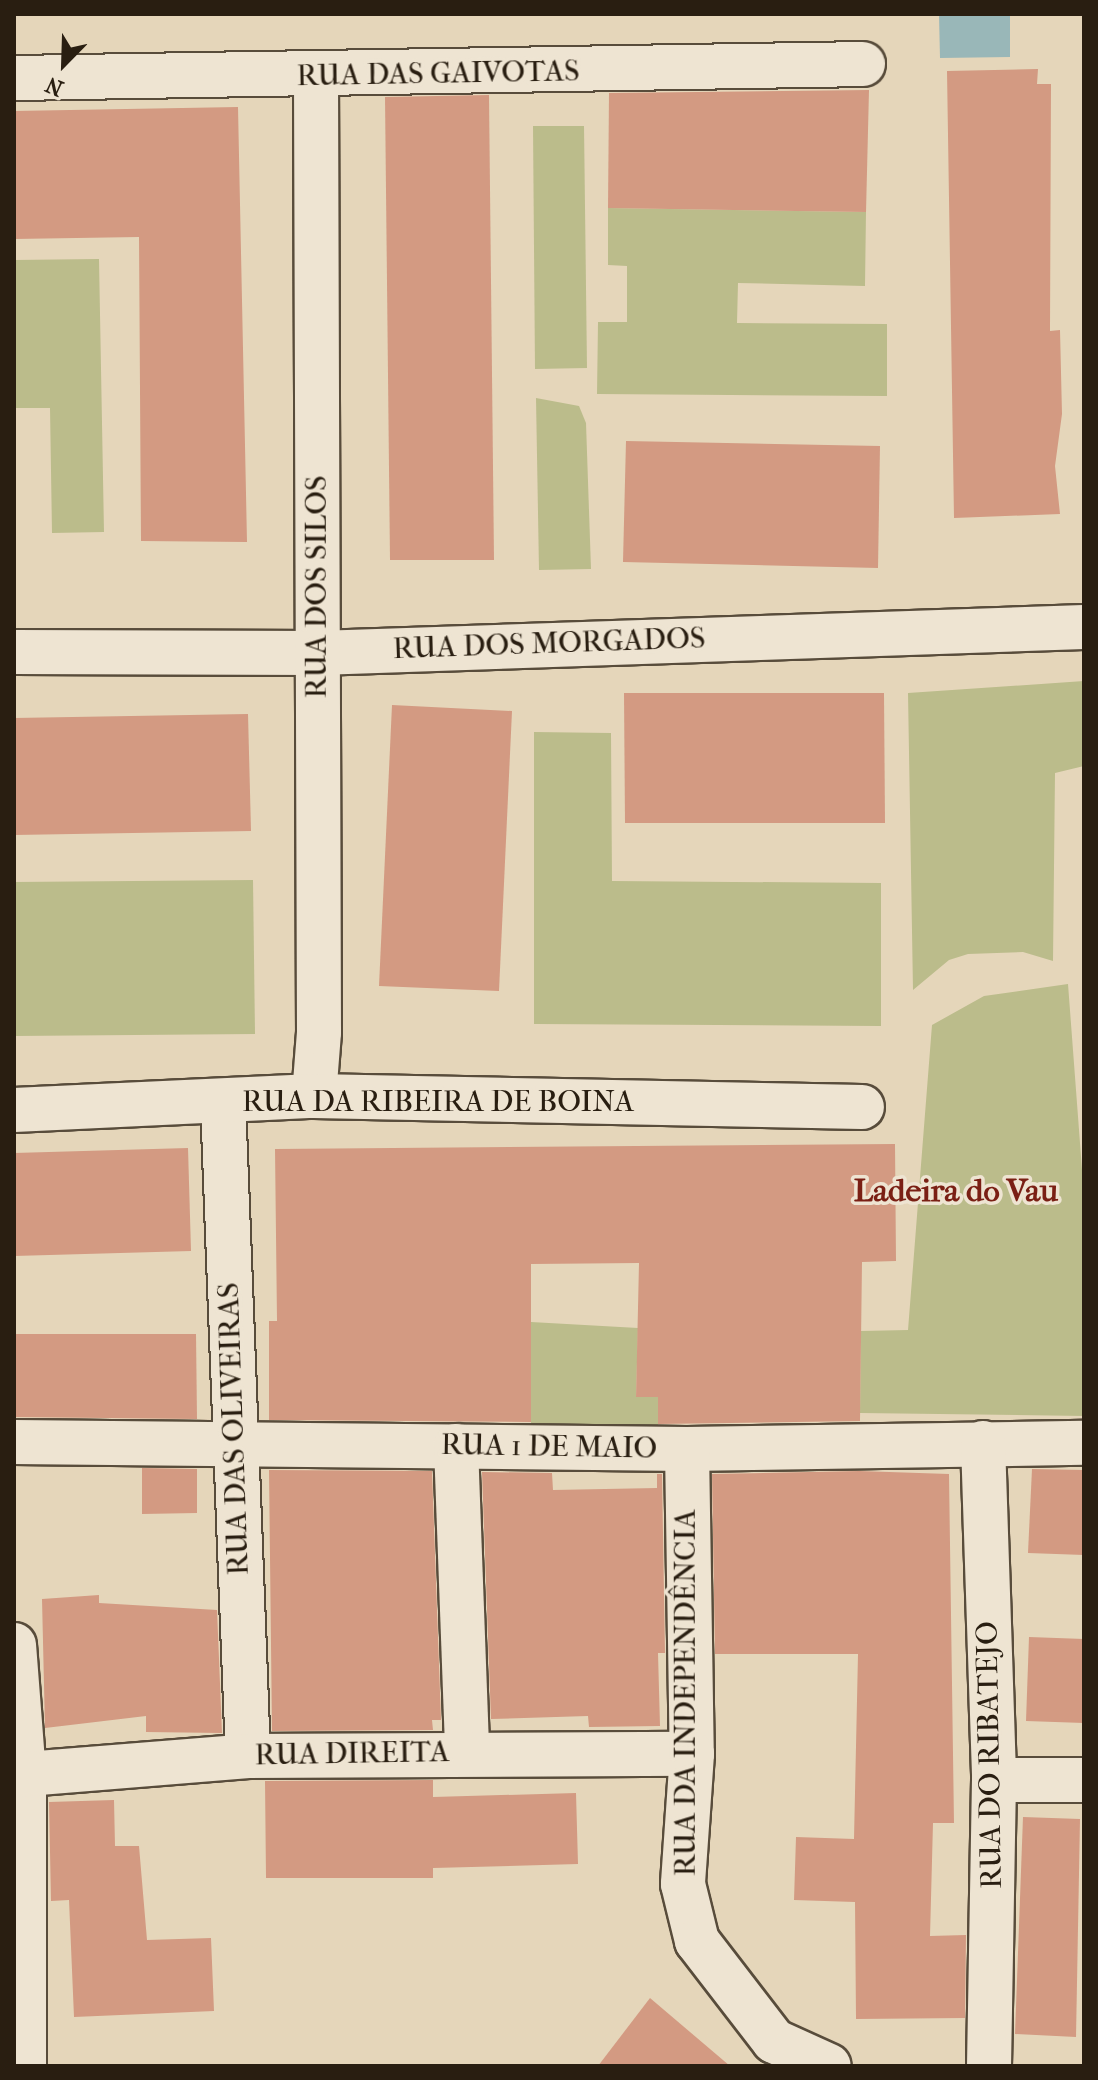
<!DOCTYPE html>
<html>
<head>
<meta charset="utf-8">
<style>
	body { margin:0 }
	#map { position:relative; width:1098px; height:2080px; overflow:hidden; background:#e5d6ba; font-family:"IM FELL French Canon",serif }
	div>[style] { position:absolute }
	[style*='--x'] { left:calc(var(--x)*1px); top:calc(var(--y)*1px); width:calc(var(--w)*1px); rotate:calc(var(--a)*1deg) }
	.green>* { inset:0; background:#bbbc8b }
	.water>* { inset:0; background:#99b7b8 }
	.building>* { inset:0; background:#d39a82 }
	.roads { filter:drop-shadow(2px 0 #584c3b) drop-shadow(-2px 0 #584c3b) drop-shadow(0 2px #584c3b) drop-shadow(0 -2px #584c3b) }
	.minor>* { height:44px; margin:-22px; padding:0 22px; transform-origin:22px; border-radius:22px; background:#eee4d2 }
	span { translate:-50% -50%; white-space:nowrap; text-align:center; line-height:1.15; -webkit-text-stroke:7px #eee4d2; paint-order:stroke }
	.street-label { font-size:30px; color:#291e11 }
	.neighbourhood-label { font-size:32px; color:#7a1f14; font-weight:700 }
	.frame { position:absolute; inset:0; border:16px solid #291e11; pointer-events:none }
	.north { position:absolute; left:24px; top:24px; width:80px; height:80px; -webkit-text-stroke:6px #eee4d2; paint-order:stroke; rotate:203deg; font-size:22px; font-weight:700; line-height:32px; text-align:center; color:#291e11 }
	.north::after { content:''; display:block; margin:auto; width:28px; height:36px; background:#291e11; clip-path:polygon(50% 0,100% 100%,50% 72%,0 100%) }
</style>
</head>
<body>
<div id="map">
	<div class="green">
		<i style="clip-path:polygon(533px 126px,584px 126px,587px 368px,535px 369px)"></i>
		<i style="clip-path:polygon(608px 208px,866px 212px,865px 286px,738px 283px,737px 323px,887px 324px,887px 396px,597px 394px,598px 322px,627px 322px,627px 266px,608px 265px)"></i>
		<i style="clip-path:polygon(99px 259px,104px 532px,52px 533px,50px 408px,14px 408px,14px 260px)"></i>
		<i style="clip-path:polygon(536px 398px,579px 406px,586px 423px,591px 569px,539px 570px)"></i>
		<i style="clip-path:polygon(1084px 681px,1084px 766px,1055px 773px,1053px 961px,1023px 952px,968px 954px,949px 960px,913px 990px,908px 693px)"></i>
		<i style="clip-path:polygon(534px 732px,611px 733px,612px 881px,881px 883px,881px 1026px,534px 1024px)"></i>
		<i style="clip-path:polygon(253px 880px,255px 1034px,14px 1036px,14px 882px)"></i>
		<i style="clip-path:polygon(1068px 984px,1084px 1196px,1084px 1416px,860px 1413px,861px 1331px,908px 1330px,932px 1025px,984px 996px)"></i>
		<i style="clip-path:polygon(531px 1322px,638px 1328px,636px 1396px,658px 1397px,658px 1430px,531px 1427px)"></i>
	</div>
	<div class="water">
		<i style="clip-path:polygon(939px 14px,1010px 14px,1010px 57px,940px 58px)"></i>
	</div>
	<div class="building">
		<i style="clip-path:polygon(1038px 69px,1037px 84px,1051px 84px,1050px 331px,1060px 330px,1062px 414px,1055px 466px,1060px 514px,954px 518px,947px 71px)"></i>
		<i style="clip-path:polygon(869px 90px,866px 212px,608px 208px,609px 93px)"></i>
		<i style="clip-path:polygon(489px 95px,494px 560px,390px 560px,385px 97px)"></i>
		<i style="clip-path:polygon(238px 107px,247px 542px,141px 541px,139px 237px,14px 239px,14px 111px)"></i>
		<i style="clip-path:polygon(626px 441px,880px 446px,878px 568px,623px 562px)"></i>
		<i style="clip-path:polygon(624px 693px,884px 693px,885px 823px,625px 823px)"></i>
		<i style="clip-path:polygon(392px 705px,512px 711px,499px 991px,379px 986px)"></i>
		<i style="clip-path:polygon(248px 714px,251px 831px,14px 835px,14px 718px)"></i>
		<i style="clip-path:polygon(895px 1144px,896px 1261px,862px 1262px,860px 1421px,658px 1424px,658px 1397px,636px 1397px,639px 1263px,531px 1264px,531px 1422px,269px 1420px,269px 1321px,277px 1321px,275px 1149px)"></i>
		<i style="clip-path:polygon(188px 1148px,191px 1251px,14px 1256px,14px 1153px)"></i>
		<i style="clip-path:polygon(14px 1334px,196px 1334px,197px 1419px,14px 1417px)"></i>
		<i style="clip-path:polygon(142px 1468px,197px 1469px,197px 1513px,142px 1514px)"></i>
		<i style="clip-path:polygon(1032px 1469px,1084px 1470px,1084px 1555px,1028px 1553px)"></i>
		<i style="clip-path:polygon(269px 1470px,432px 1471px,441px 1720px,432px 1720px,433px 1730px,272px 1731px)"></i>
		<i style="clip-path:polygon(859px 1471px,949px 1474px,954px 1823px,933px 1823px,930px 1936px,966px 1935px,965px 2018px,856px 2019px,855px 1902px,794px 1900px,796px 1837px,854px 1839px,858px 1654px,715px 1654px,712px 1474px)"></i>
		<i style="clip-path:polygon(482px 1472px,552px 1473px,553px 1490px,657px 1488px,657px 1474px,662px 1474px,665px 1653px,658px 1653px,660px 1726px,589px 1727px,588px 1716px,491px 1719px)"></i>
		<i style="clip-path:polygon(99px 1595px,99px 1603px,217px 1610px,222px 1733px,146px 1732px,146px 1716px,45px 1728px,42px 1599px)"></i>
		<i style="clip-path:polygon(1029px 1637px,1084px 1639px,1084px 1723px,1026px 1721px)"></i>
		<i style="clip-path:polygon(433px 1780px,433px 1797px,576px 1793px,578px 1864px,433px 1868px,433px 1878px,266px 1878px,265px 1781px)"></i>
		<i style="clip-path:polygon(114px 1800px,115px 1846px,139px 1846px,147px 1940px,211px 1938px,214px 2011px,74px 2017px,69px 1900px,51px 1901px,49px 1802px)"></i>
		<i style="clip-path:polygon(1023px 1817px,1080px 1819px,1076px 2037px,1015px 2034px)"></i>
		<i style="clip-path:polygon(650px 1998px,730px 2066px,598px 2066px)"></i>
	</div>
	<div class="roads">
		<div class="minor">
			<i style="--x:14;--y:78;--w:849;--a:-0.94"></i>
			<i style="--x:14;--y:652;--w:304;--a:0.2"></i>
			<i style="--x:318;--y:653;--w:766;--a:-1.94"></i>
			<i style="--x:314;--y:1096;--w:64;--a:-85.5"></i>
			<i style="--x:319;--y:1032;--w:955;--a:-90.18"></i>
			<i style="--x:223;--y:1102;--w:654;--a:87.81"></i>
			<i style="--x:14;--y:1110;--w:300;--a:-2.7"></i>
			<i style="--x:314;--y:1096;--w:548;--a:1.15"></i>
			<i style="--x:14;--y:1442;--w:673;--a:0.6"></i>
			<i style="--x:687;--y:1449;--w:397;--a:-0.9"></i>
			<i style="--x:983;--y:1443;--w:337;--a:88.1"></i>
			<i style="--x:994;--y:1780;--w:286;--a:91"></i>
			<i style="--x:456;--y:1446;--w:305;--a:87.9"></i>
			<i style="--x:687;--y:1449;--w:305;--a:89.1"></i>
			<i style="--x:692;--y:1754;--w:130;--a:94"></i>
			<i style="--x:683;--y:1884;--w:59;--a:76.2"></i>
			<i style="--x:697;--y:1941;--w:126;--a:52.4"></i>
			<i style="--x:774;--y:2041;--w:60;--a:24.4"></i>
			<i style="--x:14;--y:1645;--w:130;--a:85.6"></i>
			<i style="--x:24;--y:1775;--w:291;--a:90"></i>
			<i style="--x:14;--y:1775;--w:235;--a:-4.6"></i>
			<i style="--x:248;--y:1756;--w:444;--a:-0.3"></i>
			<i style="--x:994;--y:1780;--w:90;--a:0"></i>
		</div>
	</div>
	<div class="street-label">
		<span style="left:438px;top:74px;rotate:-1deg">RUA DAS GAIVOTAS</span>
		<span style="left:317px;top:587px;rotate:-90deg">RUA DOS SILOS</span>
		<span style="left:549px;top:644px;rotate:-2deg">RUA DOS MORGADOS</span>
		<span style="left:438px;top:1102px">RUA DA RIBEIRA DE BOINA</span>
		<span style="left:234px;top:1429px;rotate:-92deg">RUA DAS OLIVEIRAS</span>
		<span style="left:549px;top:1447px;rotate:1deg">RUA 1 DE MAIO</span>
		<span style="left:686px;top:1693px;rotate:-90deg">RUA DA INDEPENDÊNCIA</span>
		<span style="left:352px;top:1754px;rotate:-1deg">RUA DIREITA</span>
		<span style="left:990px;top:1755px;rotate:-91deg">RUA DO RIBATEJO</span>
	</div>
	<div class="neighbourhood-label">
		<span style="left:956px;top:1191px">Ladeira do Vau</span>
	</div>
	<div class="frame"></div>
	<div class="north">N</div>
</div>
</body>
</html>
